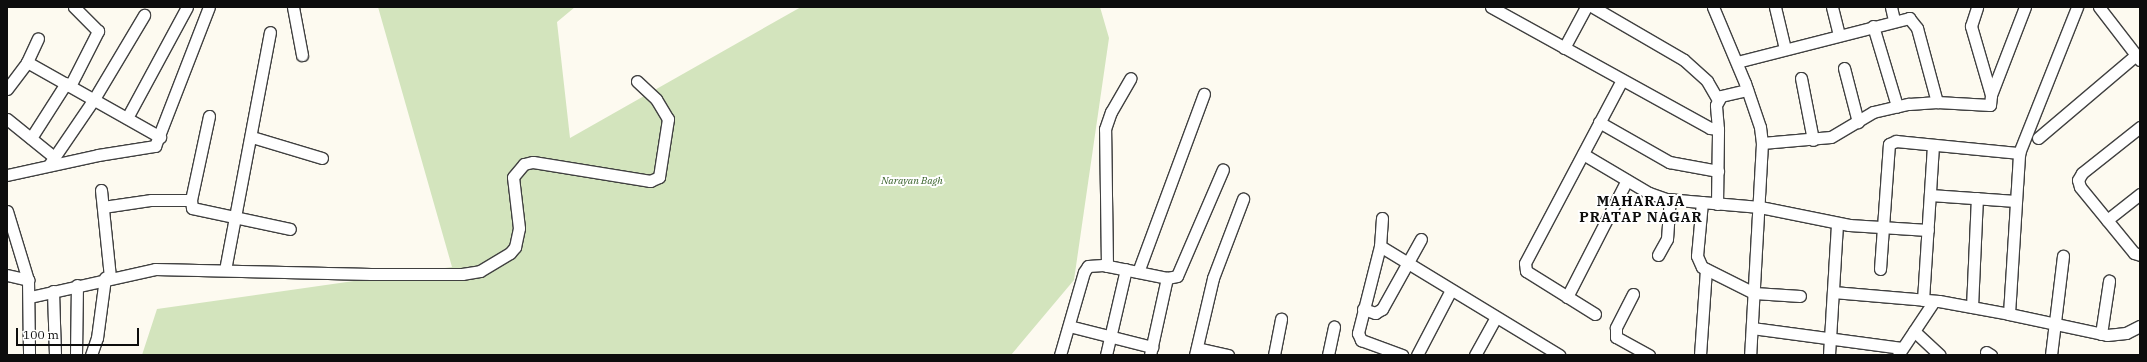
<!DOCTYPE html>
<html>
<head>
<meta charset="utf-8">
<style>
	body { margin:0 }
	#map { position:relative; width:2147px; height:362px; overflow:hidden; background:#fdfaf0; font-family:"IBM Plex Serif",serif }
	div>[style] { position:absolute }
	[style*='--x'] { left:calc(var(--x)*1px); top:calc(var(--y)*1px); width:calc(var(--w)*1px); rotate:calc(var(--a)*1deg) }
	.green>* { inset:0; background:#d3e4bd }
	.roads { filter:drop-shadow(1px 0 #404040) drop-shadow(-1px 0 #404040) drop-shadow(0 1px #404040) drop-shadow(0 -1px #404040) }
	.minor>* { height:11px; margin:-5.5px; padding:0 5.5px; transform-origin:5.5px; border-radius:5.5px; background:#fff }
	span { translate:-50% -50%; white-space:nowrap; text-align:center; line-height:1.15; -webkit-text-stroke:4px #fff; paint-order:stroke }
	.park-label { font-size:10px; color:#345e25; font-style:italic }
	.district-label { font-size:14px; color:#0d0d0d; font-weight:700; letter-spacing:1px }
	.frame { position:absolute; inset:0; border:8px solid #0d0d0d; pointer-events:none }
	.scale { position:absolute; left:16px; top:328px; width:123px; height:18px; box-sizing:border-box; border:2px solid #0d0d0d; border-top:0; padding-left:5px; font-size:12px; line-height:14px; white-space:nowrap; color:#0d0d0d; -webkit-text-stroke:3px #fff; paint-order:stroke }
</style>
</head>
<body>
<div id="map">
	<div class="green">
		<i style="clip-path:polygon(378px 7px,575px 7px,557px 22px,570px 138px,801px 7px,1100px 7px,1109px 38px,1074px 280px,1011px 355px,142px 355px,157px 309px,452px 267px)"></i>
	</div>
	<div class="roads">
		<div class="minor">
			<i style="--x:293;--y:7;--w:49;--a:79.4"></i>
			<i style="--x:1491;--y:7;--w:250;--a:28.9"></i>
			<i style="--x:1710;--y:128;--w:8;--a:7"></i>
			<i style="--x:1718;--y:129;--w:24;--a:-95"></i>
			<i style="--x:1716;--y:105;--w:10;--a:-61"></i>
			<i style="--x:1721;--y:96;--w:27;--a:-13"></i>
			<i style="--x:1593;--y:7;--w:105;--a:30.2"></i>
			<i style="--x:1684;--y:60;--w:31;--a:42"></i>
			<i style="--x:1707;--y:81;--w:22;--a:60"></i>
			<i style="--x:1713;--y:7;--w:82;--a:67.2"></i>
			<i style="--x:1745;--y:83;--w:46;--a:71.2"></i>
			<i style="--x:1760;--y:127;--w:16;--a:83"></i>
			<i style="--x:1762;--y:143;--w:212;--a:93.2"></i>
			<i style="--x:1775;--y:7;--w:43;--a:76.6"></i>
			<i style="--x:1832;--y:7;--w:29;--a:76"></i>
			<i style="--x:1891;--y:7;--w:13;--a:77"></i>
			<i style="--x:2099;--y:7;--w:67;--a:52.3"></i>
			<i style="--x:1873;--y:26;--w:84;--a:73.3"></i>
			<i style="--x:1564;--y:48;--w:47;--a:-61.8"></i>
			<i style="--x:27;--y:62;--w:153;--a:29.4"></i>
			<i style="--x:1737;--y:62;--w:178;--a:-14.3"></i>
			<i style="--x:1909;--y:18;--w:13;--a:51"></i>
			<i style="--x:1917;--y:28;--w:77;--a:74.9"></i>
			<i style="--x:1844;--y:68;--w:56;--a:75.5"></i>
			<i style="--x:1801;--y:78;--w:63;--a:79"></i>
			<i style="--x:70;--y:86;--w:62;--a:-63"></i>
			<i style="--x:98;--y:31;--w:34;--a:-135"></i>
			<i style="--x:7;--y:89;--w:34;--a:-53"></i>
			<i style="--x:27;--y:62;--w:26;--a:-65"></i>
			<i style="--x:1991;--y:95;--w:94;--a:-68.9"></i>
			<i style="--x:209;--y:116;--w:86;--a:102.1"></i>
			<i style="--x:191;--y:200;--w:8;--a:83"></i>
			<i style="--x:192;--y:208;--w:100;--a:12.1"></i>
			<i style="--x:127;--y:118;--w:126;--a:-61.6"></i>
			<i style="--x:7;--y:119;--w:60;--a:39"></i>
			<i style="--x:1599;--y:122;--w:81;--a:29.7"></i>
			<i style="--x:1669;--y:162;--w:50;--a:10.4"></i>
			<i style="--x:2140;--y:127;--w:74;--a:141.6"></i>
			<i style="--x:2082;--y:173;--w:8;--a:120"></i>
			<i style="--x:2078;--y:180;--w:7;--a:74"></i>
			<i style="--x:2080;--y:187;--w:85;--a:50.7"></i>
			<i style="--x:2134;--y:253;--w:6;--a:18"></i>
			<i style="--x:252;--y:137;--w:73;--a:16.7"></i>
			<i style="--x:31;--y:138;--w:65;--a:-57.5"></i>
			<i style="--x:2038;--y:138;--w:128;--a:-40.3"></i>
			<i style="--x:1762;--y:143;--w:69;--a:-5"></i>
			<i style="--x:1831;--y:137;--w:49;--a:-30.8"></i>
			<i style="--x:1873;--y:112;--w:37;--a:-13"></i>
			<i style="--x:1909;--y:104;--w:28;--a:-4"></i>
			<i style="--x:1937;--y:102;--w:53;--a:3.2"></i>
			<i style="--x:1990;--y:105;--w:10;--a:-84"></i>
			<i style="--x:1991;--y:95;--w:72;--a:-106.2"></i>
			<i style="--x:1971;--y:26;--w:20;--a:-72"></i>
			<i style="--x:1583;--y:154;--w:77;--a:30.6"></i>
			<i style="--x:1649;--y:193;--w:18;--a:19"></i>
			<i style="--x:1666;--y:199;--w:94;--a:4.9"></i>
			<i style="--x:1760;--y:207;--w:91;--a:11.4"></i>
			<i style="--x:1849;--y:225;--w:79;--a:3.6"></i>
			<i style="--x:49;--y:165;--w:80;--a:-55.7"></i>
			<i style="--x:94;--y:99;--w:98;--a:-59.2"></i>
			<i style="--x:7;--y:175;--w:93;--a:-12.4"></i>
			<i style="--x:98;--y:155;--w:58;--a:-9"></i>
			<i style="--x:155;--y:146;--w:149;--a:-68.8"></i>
			<i style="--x:101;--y:190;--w:87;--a:84.1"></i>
			<i style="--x:1930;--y:195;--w:86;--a:4"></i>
			<i style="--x:1702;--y:202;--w:54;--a:95.3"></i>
			<i style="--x:1697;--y:256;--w:12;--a:66"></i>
			<i style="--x:1702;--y:267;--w:58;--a:26.6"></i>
			<i style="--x:1754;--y:293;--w:46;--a:3.7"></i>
			<i style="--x:1717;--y:204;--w:75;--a:-89.2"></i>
			<i style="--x:103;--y:207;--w:49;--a:-8.3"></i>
			<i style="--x:151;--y:200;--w:40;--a:0"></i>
			<i style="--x:7;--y:211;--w:72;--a:73.1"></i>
			<i style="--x:28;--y:280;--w:75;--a:89.2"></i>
			<i style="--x:1382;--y:218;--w:28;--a:94"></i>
			<i style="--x:1380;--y:246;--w:90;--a:104.2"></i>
			<i style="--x:1358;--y:333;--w:8;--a:67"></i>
			<i style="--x:1361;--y:340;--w:44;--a:20.1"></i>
			<i style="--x:2107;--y:220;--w:42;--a:-38.2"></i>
			<i style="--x:1380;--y:246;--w:210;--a:31.3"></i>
			<i style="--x:1658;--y:255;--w:18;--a:-61"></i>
			<i style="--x:1667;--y:239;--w:39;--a:-86"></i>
			<i style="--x:1107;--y:266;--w:137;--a:-90.8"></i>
			<i style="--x:1105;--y:129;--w:18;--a:-71"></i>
			<i style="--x:1111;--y:112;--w:39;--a:-60"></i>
			<i style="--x:1880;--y:269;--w:125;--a:-85.9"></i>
			<i style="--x:1889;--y:144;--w:8;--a:-23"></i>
			<i style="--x:1896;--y:141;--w:124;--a:5.6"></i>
			<i style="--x:2019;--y:153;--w:157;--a:-68.3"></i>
			<i style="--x:225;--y:270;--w:242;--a:-79.3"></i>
			<i style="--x:1138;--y:272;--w:190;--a:-69.7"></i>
			<i style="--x:7;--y:275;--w:22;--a:13"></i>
			<i style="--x:53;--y:291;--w:64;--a:88.2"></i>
			<i style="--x:1833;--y:292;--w:106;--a:4.9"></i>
			<i style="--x:1939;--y:301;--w:71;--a:10.5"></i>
			<i style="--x:2009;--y:314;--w:161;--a:-86.4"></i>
			<i style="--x:1633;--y:294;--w:38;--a:117"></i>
			<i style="--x:1616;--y:328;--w:9;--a:90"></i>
			<i style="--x:1616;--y:337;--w:38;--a:29"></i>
			<i style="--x:30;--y:297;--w:128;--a:-12.6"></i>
			<i style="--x:155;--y:269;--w:216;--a:1.3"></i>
			<i style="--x:371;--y:274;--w:91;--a:0"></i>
			<i style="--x:462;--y:274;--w:18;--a:-9"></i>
			<i style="--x:480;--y:271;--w:35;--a:-31"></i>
			<i style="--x:510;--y:253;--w:8;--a:-50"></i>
			<i style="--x:515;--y:247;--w:19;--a:-78"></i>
			<i style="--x:519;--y:228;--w:51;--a:-96.7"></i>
			<i style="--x:513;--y:177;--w:17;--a:-50"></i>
			<i style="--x:524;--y:164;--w:9;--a:-13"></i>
			<i style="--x:533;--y:162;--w:119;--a:9.2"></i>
			<i style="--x:650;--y:181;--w:10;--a:-24"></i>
			<i style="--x:659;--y:177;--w:59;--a:-81.2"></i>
			<i style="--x:668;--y:119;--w:23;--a:-121"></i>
			<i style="--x:656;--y:99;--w:26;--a:-137"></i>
			<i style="--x:1567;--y:297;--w:131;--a:-62.9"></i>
			<i style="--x:1923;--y:300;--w:155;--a:-86.3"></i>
			<i style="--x:1972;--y:307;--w:109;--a:-87.4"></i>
			<i style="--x:1363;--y:309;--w:13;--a:18"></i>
			<i style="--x:1375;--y:313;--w:8;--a:-30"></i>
			<i style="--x:1382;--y:309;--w:80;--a:-60.9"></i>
			<i style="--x:1595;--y:314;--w:81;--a:-148.1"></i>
			<i style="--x:1526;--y:271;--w:8;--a:-97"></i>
			<i style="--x:1525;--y:263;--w:207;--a:-62.1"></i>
			<i style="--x:2009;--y:314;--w:100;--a:12.1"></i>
			<i style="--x:2107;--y:335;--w:19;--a:-6"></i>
			<i style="--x:2126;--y:333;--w:16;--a:-27"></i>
			<i style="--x:1069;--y:326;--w:86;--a:14.2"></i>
			<i style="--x:1752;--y:328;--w:151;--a:7.6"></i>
			<i style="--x:1914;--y:331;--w:35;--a:43"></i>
			<i style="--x:2101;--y:334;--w:54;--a:-81.4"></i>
			<i style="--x:1197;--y:348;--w:32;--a:13"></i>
			<i style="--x:1986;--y:352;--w:6;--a:31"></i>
			<i style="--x:76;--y:355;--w:70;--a:-89.2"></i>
			<i style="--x:91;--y:355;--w:18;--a:-71"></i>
			<i style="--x:97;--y:338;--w:61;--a:-82.4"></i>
			<i style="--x:1060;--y:355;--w:86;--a:-73.9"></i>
			<i style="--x:1084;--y:272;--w:7;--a:-56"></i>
			<i style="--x:1088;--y:266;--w:15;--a:-4"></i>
			<i style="--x:1103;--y:265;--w:65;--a:11.5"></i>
			<i style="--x:1167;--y:278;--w:10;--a:-11"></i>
			<i style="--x:1177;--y:276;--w:116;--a:-66.7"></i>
			<i style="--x:1106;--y:355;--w:88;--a:-76.9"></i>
			<i style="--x:1150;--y:355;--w:79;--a:-77.6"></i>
			<i style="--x:1195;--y:355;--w:79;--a:-76.8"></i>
			<i style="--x:1213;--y:278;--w:85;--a:-69.2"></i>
			<i style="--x:1274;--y:355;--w:37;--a:-79"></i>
			<i style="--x:1328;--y:355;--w:29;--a:-78"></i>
			<i style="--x:1417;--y:355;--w:73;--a:-62.4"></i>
			<i style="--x:1475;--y:355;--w:43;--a:-61.1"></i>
			<i style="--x:1700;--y:355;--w:86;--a:-86"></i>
			<i style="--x:1829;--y:355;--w:132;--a:-86.5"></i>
			<i style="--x:1898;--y:355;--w:65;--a:-56.3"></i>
			<i style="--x:2051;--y:355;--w:100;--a:-83.1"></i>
		</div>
	</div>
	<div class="park-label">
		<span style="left:912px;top:181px">Narayan Bagh</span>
	</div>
	<div class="district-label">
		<span style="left:1641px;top:209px">MAHARAJA<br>PRATAP NAGAR</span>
	</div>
	<div class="frame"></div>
	<div class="scale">100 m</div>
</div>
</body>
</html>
